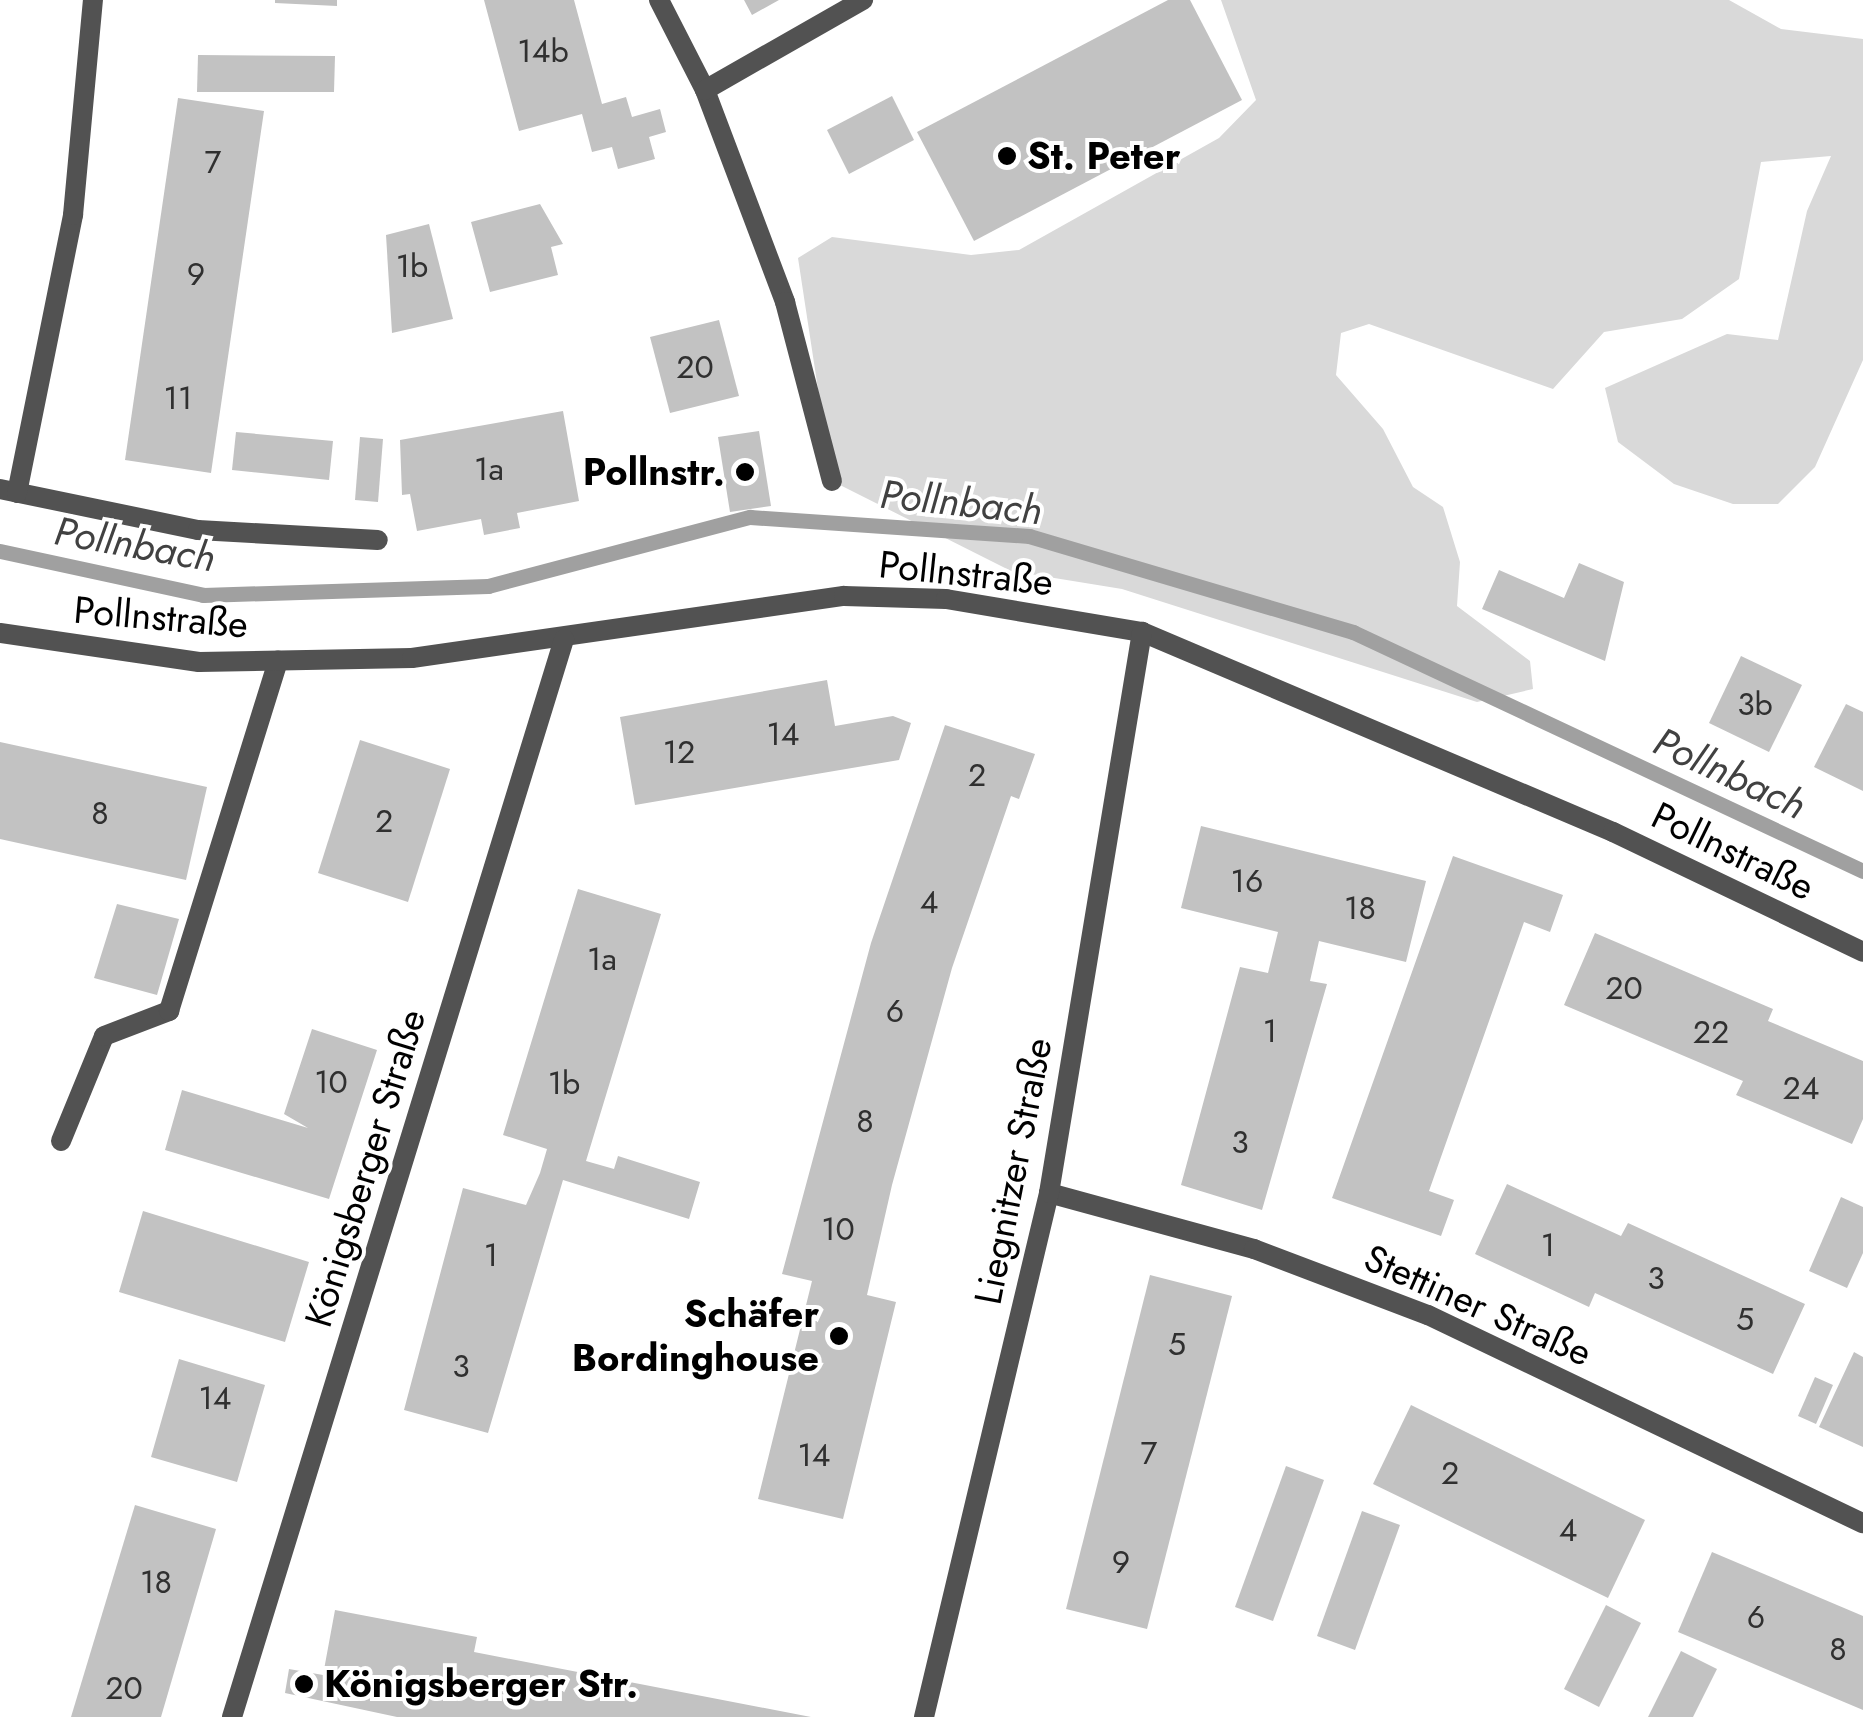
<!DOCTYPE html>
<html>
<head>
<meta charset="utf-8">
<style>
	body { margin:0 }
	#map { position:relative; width:1863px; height:1717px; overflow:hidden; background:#fff; font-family:Jost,sans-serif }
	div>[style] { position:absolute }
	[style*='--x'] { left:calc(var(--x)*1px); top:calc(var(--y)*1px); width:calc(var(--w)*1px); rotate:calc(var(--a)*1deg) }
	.green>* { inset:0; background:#d9d9d9 }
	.stream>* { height:15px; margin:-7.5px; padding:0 7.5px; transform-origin:7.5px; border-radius:7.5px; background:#a0a0a0 }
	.building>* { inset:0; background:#c2c2c2 }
	.service>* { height:20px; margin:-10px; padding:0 10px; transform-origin:10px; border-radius:10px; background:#525252 }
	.minor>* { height:20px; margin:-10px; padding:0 10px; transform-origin:10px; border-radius:10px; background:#525252 }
	.dots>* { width:28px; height:28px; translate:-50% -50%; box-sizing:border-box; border:5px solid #fff; border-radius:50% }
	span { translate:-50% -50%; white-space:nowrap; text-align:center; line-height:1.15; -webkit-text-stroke:8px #fff; paint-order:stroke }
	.number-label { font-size:32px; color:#303030 }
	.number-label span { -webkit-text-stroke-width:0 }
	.poi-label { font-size:38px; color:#000; font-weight:700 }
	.left { translate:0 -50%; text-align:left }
	.right { translate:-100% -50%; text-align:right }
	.street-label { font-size:38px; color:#000 }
	.water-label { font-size:40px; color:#414141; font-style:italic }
</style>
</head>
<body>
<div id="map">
	<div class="green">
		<i style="clip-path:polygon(1221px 0,1729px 0,1781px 29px,1863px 39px,1863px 360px,1815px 467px,1778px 504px,1733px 504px,1674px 484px,1618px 442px,1605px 388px,1727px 334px,1778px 340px,1807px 211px,1831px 156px,1761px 162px,1739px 279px,1682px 319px,1604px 332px,1553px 389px,1369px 324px,1341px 333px,1336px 375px,1383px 429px,1413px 487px,1443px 507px,1460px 562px,1457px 606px,1530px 661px,1533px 689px,1477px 702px,1122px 589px,1011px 571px,832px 481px,798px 258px,832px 237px,971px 255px,1019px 250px,1219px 138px,1256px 100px)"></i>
	</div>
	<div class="stream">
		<i style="--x:0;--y:551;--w:208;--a:12.2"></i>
		<i style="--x:203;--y:595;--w:285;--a:-1.8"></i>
		<i style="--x:488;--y:586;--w:271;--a:-14.8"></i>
		<i style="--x:750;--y:517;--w:280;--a:3.9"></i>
		<i style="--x:1029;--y:536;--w:338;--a:16.5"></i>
		<i style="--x:1353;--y:632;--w:563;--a:25.11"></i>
	</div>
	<div class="building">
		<i style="clip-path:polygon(275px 0,337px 0,337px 6px,275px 3px)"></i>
		<i style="clip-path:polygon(484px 0,574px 0,602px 104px,626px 97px,632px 117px,660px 109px,666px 132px,649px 137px,655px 159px,618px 169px,612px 147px,592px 152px,582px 114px,519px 131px)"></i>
		<i style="clip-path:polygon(744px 0,779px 0,752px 15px)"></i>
		<i style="clip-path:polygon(1168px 0,1190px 0,1242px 100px,974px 241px,917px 132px)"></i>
		<i style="clip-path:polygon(198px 55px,335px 56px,334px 92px,197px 92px)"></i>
		<i style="clip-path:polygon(892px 96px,914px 140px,849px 174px,827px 130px)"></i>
		<i style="clip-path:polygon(178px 98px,264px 111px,211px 473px,125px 460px)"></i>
		<i style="clip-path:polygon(540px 204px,563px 244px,551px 247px,558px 275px,490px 292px,471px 222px)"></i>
		<i style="clip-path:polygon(429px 224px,453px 319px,392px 333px,386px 235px)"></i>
		<i style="clip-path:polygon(719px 320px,739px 396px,670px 413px,650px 337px)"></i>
		<i style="clip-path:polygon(563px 411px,579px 501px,517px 513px,520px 528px,484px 535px,481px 519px,417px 531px,410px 494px,402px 495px,400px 440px)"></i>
		<i style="clip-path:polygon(759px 431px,771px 506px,730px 512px,718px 437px)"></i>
		<i style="clip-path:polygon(236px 432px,333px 441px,329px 480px,232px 470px)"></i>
		<i style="clip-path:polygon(360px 437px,383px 439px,378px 502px,355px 500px)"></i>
		<i style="clip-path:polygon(1579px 563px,1624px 582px,1605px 661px,1482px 609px,1499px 570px,1564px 598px)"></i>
		<i style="clip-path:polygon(1741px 656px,1802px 685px,1769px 752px,1709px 723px)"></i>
		<i style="clip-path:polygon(827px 680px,835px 726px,893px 716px,911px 723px,899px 760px,635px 805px,620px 717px)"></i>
		<i style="clip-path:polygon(1846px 704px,1863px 712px,1863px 791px,1814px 767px)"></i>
		<i style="clip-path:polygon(945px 725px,1035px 754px,1019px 799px,1011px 796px,952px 968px,892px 1185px,867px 1295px,896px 1302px,843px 1519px,758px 1499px,812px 1281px,782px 1274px,871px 943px)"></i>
		<i style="clip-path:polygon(360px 740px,450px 769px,408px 902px,318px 873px)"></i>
		<i style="clip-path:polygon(0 742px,207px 787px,186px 880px,0 839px)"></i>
		<i style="clip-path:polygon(1201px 826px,1426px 881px,1406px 962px,1319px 941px,1310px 981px,1327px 984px,1262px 1210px,1181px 1185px,1240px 967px,1268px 973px,1278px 932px,1181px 908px)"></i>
		<i style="clip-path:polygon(1453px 856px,1563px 895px,1550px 932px,1524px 922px,1429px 1191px,1454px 1200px,1441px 1236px,1332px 1198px)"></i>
		<i style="clip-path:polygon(578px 889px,661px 914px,586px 1161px,614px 1169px,618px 1156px,700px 1182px,689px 1219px,563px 1180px,488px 1433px,404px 1410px,463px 1188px,526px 1205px,540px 1173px,547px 1149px,503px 1135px)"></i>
		<i style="clip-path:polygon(117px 904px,179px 919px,157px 995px,94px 978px)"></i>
		<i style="clip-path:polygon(1595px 933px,1773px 1009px,1768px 1021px,1863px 1061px,1863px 1119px,1852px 1144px,1736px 1095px,1743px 1081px,1564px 1005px)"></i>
		<i style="clip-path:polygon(312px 1029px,377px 1050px,329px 1199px,165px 1150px,182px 1090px,308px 1128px,284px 1114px)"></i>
		<i style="clip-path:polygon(1507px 1184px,1621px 1236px,1628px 1223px,1805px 1304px,1773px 1374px,1595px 1293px,1589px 1307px,1475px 1254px)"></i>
		<i style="clip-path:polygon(1841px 1197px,1863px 1207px,1863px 1253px,1847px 1288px,1809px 1271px)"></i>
		<i style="clip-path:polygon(143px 1211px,309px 1262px,285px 1342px,119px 1292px)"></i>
		<i style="clip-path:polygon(1150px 1275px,1232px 1296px,1147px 1629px,1066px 1609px)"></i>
		<i style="clip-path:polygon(1854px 1352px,1863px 1357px,1863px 1447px,1819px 1427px)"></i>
		<i style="clip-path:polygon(179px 1359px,265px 1385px,237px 1482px,151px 1457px)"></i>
		<i style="clip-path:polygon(1815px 1377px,1833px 1385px,1816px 1424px,1798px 1416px)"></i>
		<i style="clip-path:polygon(1411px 1405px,1645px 1520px,1608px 1598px,1373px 1484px)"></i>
		<i style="clip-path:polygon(1286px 1466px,1324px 1480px,1273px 1621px,1235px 1607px)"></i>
		<i style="clip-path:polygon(135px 1505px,216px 1529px,161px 1717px,71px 1717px)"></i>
		<i style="clip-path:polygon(1362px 1511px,1400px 1525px,1355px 1650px,1317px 1636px)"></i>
		<i style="clip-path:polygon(1712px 1552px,1863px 1616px,1863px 1710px,1678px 1632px)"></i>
		<i style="clip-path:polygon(1606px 1605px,1641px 1623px,1599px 1707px,1564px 1689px)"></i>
		<i style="clip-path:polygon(335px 1610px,477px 1637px,474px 1652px,811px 1717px,397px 1717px,285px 1693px,289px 1669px,323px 1675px)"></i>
		<i style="clip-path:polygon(1681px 1651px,1717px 1669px,1693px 1717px,1648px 1717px)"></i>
	</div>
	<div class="service">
		<i style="--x:61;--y:1141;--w:113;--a:-67.7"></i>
		<i style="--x:104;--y:1036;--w:70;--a:-21"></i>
		<i style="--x:169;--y:1011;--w:367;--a:-72.7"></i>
	</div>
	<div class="minor">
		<i style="--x:659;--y:0;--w:101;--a:62.9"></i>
		<i style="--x:705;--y:90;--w:227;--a:69.3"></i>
		<i style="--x:785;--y:302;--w:185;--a:75.3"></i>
		<i style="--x:705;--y:90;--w:182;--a:-29.7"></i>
		<i style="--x:0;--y:489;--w:202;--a:11.7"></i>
		<i style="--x:198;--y:530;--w:180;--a:3.2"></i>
		<i style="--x:17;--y:493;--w:284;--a:-78.6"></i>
		<i style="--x:73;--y:215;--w:216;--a:-84.7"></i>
		<i style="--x:0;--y:633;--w:201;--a:8.3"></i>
		<i style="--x:199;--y:662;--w:213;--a:-1.1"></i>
		<i style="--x:412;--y:658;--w:436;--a:-8.2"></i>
		<i style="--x:844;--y:596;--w:102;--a:1.7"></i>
		<i style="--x:946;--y:599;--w:199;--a:9.6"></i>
		<i style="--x:1142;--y:632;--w:512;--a:23.01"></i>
		<i style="--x:1613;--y:832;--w:277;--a:25.6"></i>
		<i style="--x:1049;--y:1193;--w:213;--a:15.3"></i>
		<i style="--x:1254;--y:1249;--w:186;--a:20.8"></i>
		<i style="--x:1428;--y:1315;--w:482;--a:25.6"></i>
		<i style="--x:232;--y:1717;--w:1128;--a:-72.88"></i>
		<i style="--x:924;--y:1717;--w:539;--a:-76.58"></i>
		<i style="--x:1049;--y:1193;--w:569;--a:-80.59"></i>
	</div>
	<div class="dots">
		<i style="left:1007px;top:156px;background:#000"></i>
		<i style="left:745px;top:472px;background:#000"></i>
		<i style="left:839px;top:1336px;background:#000"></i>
		<i style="left:304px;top:1684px;background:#000"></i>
	</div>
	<div class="number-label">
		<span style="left:543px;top:51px">14b</span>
		<span style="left:213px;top:162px">7</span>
		<span style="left:412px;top:266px">1b</span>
		<span style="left:196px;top:274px">9</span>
		<span style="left:695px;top:367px">20</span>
		<span style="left:178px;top:398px">11</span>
		<span style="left:489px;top:469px">1a</span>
		<span style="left:1755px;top:704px">3b</span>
		<span style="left:783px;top:734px">14</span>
		<span style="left:679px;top:752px">12</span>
		<span style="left:977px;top:775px">2</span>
		<span style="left:100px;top:813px">8</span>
		<span style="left:384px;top:821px">2</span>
		<span style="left:1247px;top:881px">16</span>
		<span style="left:929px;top:902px">4</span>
		<span style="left:1360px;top:908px">18</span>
		<span style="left:602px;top:959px">1a</span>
		<span style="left:1624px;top:988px">20</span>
		<span style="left:895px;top:1011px">6</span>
		<span style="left:1270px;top:1031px">1</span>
		<span style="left:1711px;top:1032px">22</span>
		<span style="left:331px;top:1082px">10</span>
		<span style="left:564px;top:1083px">1b</span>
		<span style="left:1801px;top:1088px">24</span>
		<span style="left:865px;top:1121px">8</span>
		<span style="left:1240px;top:1142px">3</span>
		<span style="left:838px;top:1229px">10</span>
		<span style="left:1548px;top:1245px">1</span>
		<span style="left:491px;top:1255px">1</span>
		<span style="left:1656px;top:1278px">3</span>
		<span style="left:1745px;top:1319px">5</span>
		<span style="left:1177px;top:1344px">5</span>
		<span style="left:461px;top:1366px">3</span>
		<span style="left:215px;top:1398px">14</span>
		<span style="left:1149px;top:1453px">7</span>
		<span style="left:814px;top:1455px">14</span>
		<span style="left:1450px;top:1473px">2</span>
		<span style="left:1568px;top:1530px">4</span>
		<span style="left:1121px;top:1562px">9</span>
		<span style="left:156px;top:1582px">18</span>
		<span style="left:1756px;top:1617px">6</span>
		<span style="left:1838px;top:1649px">8</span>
		<span style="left:124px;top:1688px">20</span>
	</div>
	<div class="poi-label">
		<span class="left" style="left:1027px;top:156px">St. Peter</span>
		<span class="right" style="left:725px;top:472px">Pollnstr.</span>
		<span class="right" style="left:819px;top:1336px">Schäfer<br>Bordinghouse</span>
		<span class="left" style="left:324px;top:1684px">Königsberger Str.</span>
	</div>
	<div class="street-label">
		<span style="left:966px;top:573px;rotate:6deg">Pollnstraße</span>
		<span style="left:161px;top:617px;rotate:5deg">Pollnstraße</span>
		<span style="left:1733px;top:851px;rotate:26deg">Pollnstraße</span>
		<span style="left:365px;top:1168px;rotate:-73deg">Königsberger Straße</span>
		<span style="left:1013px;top:1171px;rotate:-79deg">Liegnitzer Straße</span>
		<span style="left:1478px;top:1305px;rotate:24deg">Stettiner Straße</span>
	</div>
	<div class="water-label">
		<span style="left:961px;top:502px;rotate:6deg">Pollnbach</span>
		<span style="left:135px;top:544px;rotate:10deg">Pollnbach</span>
		<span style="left:1730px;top:773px;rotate:25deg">Pollnbach</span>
	</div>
</div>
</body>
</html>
